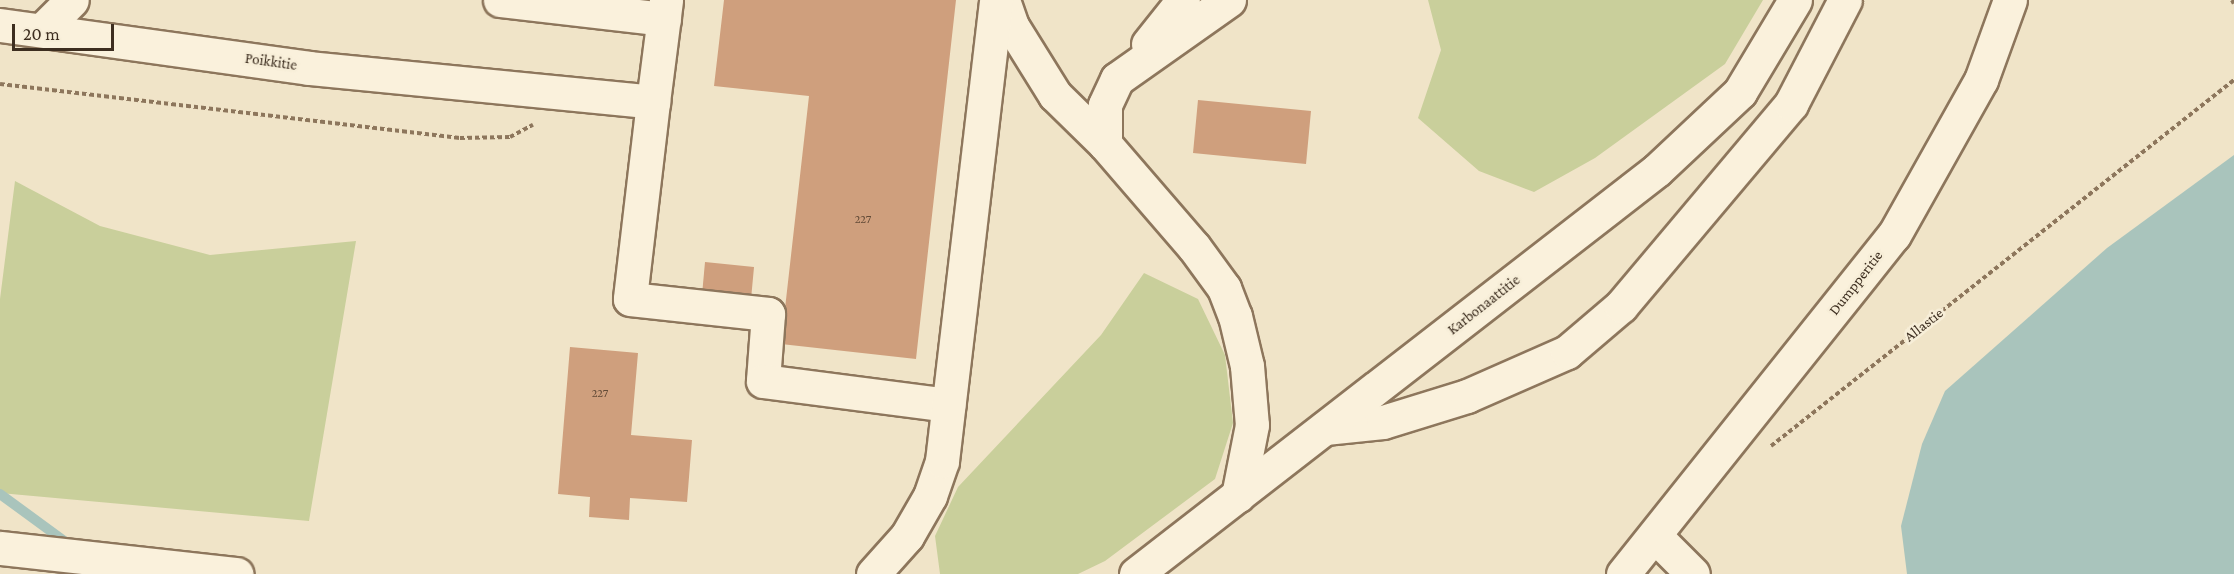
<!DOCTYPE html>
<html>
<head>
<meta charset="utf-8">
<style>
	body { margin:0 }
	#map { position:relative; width:2234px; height:574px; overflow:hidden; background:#f0e4c8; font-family:"Crimson Pro",serif }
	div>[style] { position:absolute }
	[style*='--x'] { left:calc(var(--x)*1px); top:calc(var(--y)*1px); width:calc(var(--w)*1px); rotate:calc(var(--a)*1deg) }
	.green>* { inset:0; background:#c9cf9b }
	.water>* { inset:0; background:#a9c4bc }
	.stream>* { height:10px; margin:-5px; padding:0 5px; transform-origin:5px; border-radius:5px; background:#a9c4bc }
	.building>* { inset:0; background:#cf9f7d }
	.path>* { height:4px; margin-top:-2px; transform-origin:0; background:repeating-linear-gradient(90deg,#8d765c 0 4.5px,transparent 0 7.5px) }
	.roads { filter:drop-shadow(2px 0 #8d765c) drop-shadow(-2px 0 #8d765c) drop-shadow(0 2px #8d765c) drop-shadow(0 -2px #8d765c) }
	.minor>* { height:33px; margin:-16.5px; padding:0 16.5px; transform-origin:16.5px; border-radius:16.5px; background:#faf1dc }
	span { translate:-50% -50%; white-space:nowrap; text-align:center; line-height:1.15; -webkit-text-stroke:5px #f7eed8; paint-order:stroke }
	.number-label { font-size:12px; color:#624a37 }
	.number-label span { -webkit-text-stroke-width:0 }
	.street-label { font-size:15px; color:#3d2e20 }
	.scale { position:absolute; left:12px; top:24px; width:102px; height:27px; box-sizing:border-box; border:3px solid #3d2e20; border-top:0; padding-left:8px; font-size:18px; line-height:21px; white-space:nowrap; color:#3d2e20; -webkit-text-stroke:4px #f7eed8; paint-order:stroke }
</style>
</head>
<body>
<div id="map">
	<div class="green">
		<i style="clip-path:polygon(1428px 0,1763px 0,1725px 64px,1595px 158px,1534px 192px,1479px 171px,1418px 118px,1441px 50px)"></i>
		<i style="clip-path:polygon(15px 181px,100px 226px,210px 255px,356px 241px,309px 521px,0 493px,0 299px)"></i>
		<i style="clip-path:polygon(1144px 273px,1198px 299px,1225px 355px,1233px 423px,1215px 479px,1105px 561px,1078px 574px,940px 574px,935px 536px,958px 487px,1101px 335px)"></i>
	</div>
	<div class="water">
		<i style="clip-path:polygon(2234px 155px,2234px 574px,1907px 574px,1901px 526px,1922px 444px,1945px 391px,2107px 248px)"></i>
	</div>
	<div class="stream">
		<i style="--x:0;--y:494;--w:88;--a:36.2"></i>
	</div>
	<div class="building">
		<i style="clip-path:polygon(724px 0,956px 0,916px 359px,781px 344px,809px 96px,714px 86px)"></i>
		<i style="clip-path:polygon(1198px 100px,1311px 111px,1306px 164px,1193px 153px)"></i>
		<i style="clip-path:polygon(705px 262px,754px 267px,751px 299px,702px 295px)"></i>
		<i style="clip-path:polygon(570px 347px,638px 353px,631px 435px,692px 440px,687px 502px,630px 498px,629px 520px,589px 517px,590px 497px,558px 494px)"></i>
	</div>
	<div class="path">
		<i style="--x:2232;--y:0;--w:4;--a:63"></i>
		<i style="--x:0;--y:84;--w:463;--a:6.7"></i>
		<i style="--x:460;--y:138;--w:50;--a:-1.1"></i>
		<i style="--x:510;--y:137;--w:26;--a:-28"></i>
		<i style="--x:1771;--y:446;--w:590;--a:-38.33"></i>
	</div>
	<div class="roads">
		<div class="minor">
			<i style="--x:500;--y:0;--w:165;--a:6.6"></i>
			<i style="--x:1003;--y:0;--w:28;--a:71"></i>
			<i style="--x:1012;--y:26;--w:81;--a:58.1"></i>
			<i style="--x:1055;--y:95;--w:70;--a:44.4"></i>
			<i style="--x:1229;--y:0;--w:137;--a:144.8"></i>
			<i style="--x:1117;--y:79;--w:29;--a:115"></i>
			<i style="--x:1105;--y:105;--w:39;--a:90"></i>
			<i style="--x:1105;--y:144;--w:136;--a:49.2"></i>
			<i style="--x:1194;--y:247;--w:51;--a:53.8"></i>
			<i style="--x:1224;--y:288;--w:30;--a:69"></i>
			<i style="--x:1235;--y:316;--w:51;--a:76.5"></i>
			<i style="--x:1247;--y:366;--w:59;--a:85.2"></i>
			<i style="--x:1252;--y:425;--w:72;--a:101.2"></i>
			<i style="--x:0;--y:25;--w:312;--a:7.9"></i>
			<i style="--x:309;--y:68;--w:346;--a:5.6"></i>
			<i style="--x:653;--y:102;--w:198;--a:96.7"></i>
			<i style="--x:630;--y:299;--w:139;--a:6.2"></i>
			<i style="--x:768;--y:314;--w:67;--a:94.3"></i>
			<i style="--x:763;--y:381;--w:187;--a:7.4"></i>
			<i style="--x:42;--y:30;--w:42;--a:-45"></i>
			<i style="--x:1148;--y:44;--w:56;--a:-51.5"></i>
			<i style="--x:653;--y:102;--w:103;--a:-82.7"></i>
			<i style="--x:1325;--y:428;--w:58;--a:-5.9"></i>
			<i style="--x:1383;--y:422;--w:88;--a:-17.2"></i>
			<i style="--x:1467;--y:396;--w:109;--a:-23.7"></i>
			<i style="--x:1567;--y:352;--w:71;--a:-40.4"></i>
			<i style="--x:1621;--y:306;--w:264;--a:-49.9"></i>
			<i style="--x:1791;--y:104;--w:117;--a:-62.6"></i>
			<i style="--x:1656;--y:537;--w:52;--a:45"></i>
			<i style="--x:0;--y:548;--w:238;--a:6.3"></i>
			<i style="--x:873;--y:574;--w:51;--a:-48.2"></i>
			<i style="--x:907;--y:536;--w:46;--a:-60.1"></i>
			<i style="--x:930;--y:496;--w:37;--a:-71"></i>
			<i style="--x:942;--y:461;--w:464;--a:-83.3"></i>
			<i style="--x:1136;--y:574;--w:659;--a:-37.79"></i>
			<i style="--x:1657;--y:170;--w:114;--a:-43.2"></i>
			<i style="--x:1740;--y:92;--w:107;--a:-59.1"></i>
			<i style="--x:1623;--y:574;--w:434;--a:-51.4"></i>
			<i style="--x:1894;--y:235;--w:178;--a:-60.7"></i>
			<i style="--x:1981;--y:80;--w:85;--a:-70.1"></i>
		</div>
	</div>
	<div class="number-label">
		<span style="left:863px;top:220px">227</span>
		<span style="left:600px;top:394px">227</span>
	</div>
	<div class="street-label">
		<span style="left:271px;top:62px;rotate:8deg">Poikkitie</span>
		<span style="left:1856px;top:283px;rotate:-52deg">Dumpperitie</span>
		<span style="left:1484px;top:305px;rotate:-38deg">Karbonaattitie</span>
		<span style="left:1924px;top:325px;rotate:-38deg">Allastie</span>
	</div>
	<div class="scale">20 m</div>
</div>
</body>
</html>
